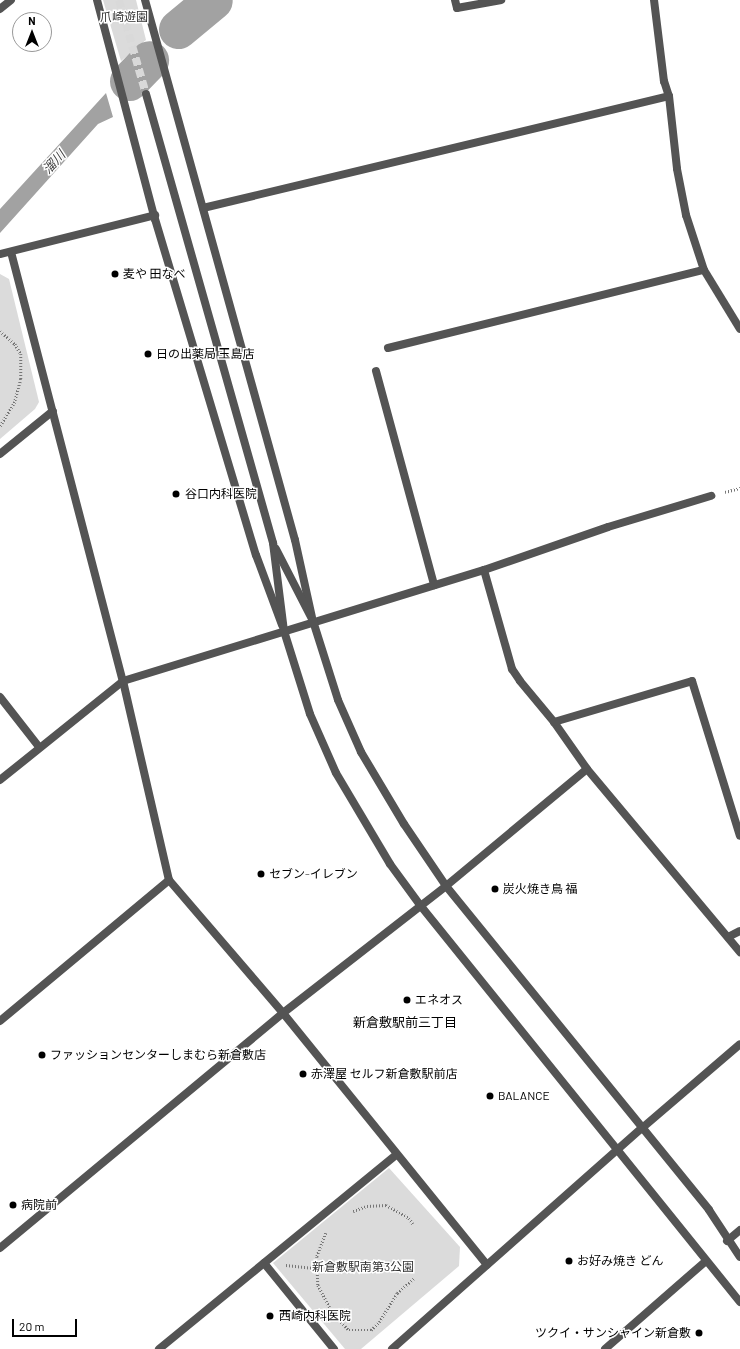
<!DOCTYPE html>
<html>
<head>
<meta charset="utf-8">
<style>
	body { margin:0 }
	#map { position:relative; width:740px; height:1349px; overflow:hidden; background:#fff; font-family:Barlow,"Noto Sans JP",sans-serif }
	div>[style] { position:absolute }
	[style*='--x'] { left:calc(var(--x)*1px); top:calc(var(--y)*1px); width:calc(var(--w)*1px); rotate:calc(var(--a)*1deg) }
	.green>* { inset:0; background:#dbdbdb }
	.water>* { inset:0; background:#a2a2a2 }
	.river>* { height:39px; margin:-19.5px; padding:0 19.5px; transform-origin:19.5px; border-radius:19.5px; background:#a2a2a2 }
	.tertiary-tunnel>* { height:8px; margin-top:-4px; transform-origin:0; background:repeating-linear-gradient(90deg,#d9d9d9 0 8px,transparent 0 12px) }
	.path>* { height:2.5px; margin-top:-1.25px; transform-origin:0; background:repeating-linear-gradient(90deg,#767676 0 1px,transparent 0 3px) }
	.minor>* { height:8px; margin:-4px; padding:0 4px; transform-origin:4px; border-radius:4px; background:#545454 }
	.tertiary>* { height:8px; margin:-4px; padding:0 4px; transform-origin:4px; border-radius:4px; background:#545454 }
	.dots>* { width:11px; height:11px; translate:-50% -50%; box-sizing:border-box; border:2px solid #fff; border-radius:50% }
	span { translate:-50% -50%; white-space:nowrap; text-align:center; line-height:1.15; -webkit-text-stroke:3px #fff; paint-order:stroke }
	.park-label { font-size:12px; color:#323232 }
	.poi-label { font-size:12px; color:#000 }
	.left { translate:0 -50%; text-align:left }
	.right { translate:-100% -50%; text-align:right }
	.water-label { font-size:13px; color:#434343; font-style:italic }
	.neighbourhood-label { font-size:13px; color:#000 }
	.north { position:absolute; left:12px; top:12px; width:40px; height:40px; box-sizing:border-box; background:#fff; border:1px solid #999; border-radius:50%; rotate:0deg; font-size:11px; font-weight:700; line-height:16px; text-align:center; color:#000 }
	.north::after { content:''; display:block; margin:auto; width:14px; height:18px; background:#000; clip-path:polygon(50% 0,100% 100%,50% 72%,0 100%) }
	.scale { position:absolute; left:12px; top:1319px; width:65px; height:18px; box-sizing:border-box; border:2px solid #000; border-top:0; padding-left:5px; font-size:12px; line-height:14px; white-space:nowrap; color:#000; -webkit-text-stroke:3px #fff; paint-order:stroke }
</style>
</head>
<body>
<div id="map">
	<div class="green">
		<i style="clip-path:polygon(103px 0,136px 0,146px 40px,121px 61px)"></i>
		<i style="clip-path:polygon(0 274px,9px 279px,39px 402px,35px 409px,0 439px)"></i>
		<i style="clip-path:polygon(389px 1168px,460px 1247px,459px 1266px,361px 1349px,345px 1349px,273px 1263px)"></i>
	</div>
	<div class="water">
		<i style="clip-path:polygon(106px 93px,113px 117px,98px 124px,0 233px,0 209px)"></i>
	</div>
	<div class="river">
		<i style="--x:178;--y:29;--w:45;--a:-39.6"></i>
		<i style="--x:129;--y:81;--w:29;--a:-46"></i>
	</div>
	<div class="tertiary-tunnel">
		<i style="--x:119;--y:0;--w:98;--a:74"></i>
	</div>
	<div class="path">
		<i style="--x:0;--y:331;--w:20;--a:41"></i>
		<i style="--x:15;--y:344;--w:12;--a:59"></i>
		<i style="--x:21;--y:354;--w:25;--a:90"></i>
		<i style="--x:21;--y:379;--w:24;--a:105"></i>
		<i style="--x:15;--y:402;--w:29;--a:121"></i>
		<i style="--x:725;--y:492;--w:16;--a:-15"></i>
		<i style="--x:353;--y:1211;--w:15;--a:-20"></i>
		<i style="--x:367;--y:1206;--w:19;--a:-3"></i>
		<i style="--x:386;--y:1205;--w:26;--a:29"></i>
		<i style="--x:409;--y:1218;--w:7;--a:56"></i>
		<i style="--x:326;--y:1233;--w:26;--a:111"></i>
		<i style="--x:317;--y:1257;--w:28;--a:88"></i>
		<i style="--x:318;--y:1285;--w:32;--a:62"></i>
		<i style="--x:333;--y:1313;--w:23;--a:47"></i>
		<i style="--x:349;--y:1330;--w:22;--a:0"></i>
		<i style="--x:371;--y:1330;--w:11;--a:-45"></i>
		<i style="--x:379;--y:1322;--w:34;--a:-58"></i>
		<i style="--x:397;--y:1293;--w:23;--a:-41"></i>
		<i style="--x:286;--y:1265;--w:30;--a:6"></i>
	</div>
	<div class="minor">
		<i style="--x:97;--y:0;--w:227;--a:75.2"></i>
		<i style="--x:155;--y:219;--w:351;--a:73.3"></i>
		<i style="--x:256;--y:555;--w:75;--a:69.6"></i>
		<i style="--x:145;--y:0;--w:560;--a:74.48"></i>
		<i style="--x:295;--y:540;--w:79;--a:77.6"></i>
		<i style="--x:455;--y:0;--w:8;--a:76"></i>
		<i style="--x:457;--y:8;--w:45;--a:-10.3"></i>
		<i style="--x:654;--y:0;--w:82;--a:83"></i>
		<i style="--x:664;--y:81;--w:16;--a:72"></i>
		<i style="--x:669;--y:96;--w:73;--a:83.7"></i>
		<i style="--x:677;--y:169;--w:47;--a:78.9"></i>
		<i style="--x:686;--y:215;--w:58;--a:71.9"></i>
		<i style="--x:704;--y:270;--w:69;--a:58.6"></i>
		<i style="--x:0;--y:9;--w:14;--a:-39"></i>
		<i style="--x:203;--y:208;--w:479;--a:-13.5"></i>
		<i style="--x:11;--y:252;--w:443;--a:75.4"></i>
		<i style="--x:123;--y:681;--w:204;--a:77"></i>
		<i style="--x:169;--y:880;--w:175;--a:49.4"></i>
		<i style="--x:283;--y:1013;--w:324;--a:51"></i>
		<i style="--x:0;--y:254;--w:160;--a:-14.1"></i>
		<i style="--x:388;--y:348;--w:325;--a:-13.9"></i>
		<i style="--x:376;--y:371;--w:222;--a:74.8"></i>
		<i style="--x:0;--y:454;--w:68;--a:-39.1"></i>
		<i style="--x:484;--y:570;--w:103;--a:74.2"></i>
		<i style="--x:512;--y:669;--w:14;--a:56"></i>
		<i style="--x:520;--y:681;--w:53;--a:50.3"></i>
		<i style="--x:554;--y:722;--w:57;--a:54.9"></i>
		<i style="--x:587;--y:769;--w:239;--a:50.1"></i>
		<i style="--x:0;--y:697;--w:63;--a:52"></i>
		<i style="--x:554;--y:722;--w:144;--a:-16.5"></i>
		<i style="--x:692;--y:681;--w:162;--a:72.8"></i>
		<i style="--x:0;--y:780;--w:158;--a:-38.8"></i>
		<i style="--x:123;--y:681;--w:378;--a:-17.1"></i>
		<i style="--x:484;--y:570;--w:131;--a:-19.1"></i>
		<i style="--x:608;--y:527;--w:108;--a:-16.8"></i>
		<i style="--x:446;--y:886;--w:183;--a:-39.7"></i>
		<i style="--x:728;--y:937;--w:13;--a:-27"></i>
		<i style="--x:0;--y:1021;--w:220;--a:-39.8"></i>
		<i style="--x:641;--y:1129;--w:130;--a:-40.6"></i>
		<i style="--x:727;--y:1241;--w:17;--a:-40"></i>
		<i style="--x:264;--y:1263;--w:111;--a:50.9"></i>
		<i style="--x:159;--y:1349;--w:306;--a:-39.3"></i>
		<i style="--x:605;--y:1349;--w:134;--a:-41.1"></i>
	</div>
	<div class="tertiary">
		<i style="--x:146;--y:94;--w:467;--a:74.2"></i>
		<i style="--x:273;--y:543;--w:89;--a:82.9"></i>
		<i style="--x:284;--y:631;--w:87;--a:72.6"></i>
		<i style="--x:310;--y:714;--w:64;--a:66.2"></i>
		<i style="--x:336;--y:773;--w:106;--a:59.3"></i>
		<i style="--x:390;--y:864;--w:51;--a:53.8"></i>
		<i style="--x:420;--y:905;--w:510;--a:51.13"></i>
		<i style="--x:276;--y:549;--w:81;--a:62.8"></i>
		<i style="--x:313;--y:621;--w:83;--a:72.4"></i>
		<i style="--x:338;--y:700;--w:57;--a:66.1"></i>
		<i style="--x:361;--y:752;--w:84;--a:59.2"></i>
		<i style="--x:404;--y:824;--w:75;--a:55.9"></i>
		<i style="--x:446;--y:886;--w:417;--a:50.9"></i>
		<i style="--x:709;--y:1210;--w:56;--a:56.6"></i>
		<i style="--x:0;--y:1248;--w:368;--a:-39.7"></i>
		<i style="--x:283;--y:1013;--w:207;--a:-37.9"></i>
		<i style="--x:392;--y:1349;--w:332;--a:-41.5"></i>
	</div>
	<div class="dots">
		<i style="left:115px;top:274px;background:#000"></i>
		<i style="left:148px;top:354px;background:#000"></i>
		<i style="left:176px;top:494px;background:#000"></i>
		<i style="left:261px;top:874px;background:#000"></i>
		<i style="left:495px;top:889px;background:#000"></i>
		<i style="left:407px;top:1000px;background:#000"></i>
		<i style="left:42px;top:1055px;background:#000"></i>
		<i style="left:303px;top:1074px;background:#000"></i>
		<i style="left:490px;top:1096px;background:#000"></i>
		<i style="left:13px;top:1205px;background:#000"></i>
		<i style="left:569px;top:1261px;background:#000"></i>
		<i style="left:270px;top:1316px;background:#000"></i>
		<i style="left:699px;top:1333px;background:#000"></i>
	</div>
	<div class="park-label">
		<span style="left:124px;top:17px">爪崎遊園</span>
		<span style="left:363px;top:1267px">新倉敷駅南第3公園</span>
	</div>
	<div class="poi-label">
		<span class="left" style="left:123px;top:274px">麦や 田なべ</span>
		<span class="left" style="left:156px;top:354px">日の出薬局 玉島店</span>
		<span class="left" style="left:185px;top:494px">谷口内科医院</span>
		<span class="left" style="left:269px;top:874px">セブン-イレブン</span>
		<span class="left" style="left:503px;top:889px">炭火焼き鳥 福</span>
		<span class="left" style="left:415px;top:1000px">エネオス</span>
		<span class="left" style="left:50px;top:1055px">ファッションセンターしまむら新倉敷店</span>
		<span class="left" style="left:311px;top:1074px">赤澤屋 セルフ新倉敷駅前店</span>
		<span class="left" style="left:498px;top:1096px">BALANCE</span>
		<span class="left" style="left:21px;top:1205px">病院前</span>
		<span class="left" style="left:577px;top:1261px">お好み焼き どん</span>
		<span class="left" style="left:279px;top:1316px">西崎内科医院</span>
		<span class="right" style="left:691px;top:1333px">ツクイ・サンシャイン新倉敷</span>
	</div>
	<div class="water-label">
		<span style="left:54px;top:162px;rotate:-47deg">溜川</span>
	</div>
	<div class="neighbourhood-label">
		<span style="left:405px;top:1022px">新倉敷駅前三丁目</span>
	</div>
	<div class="north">N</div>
	<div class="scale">20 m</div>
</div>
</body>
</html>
